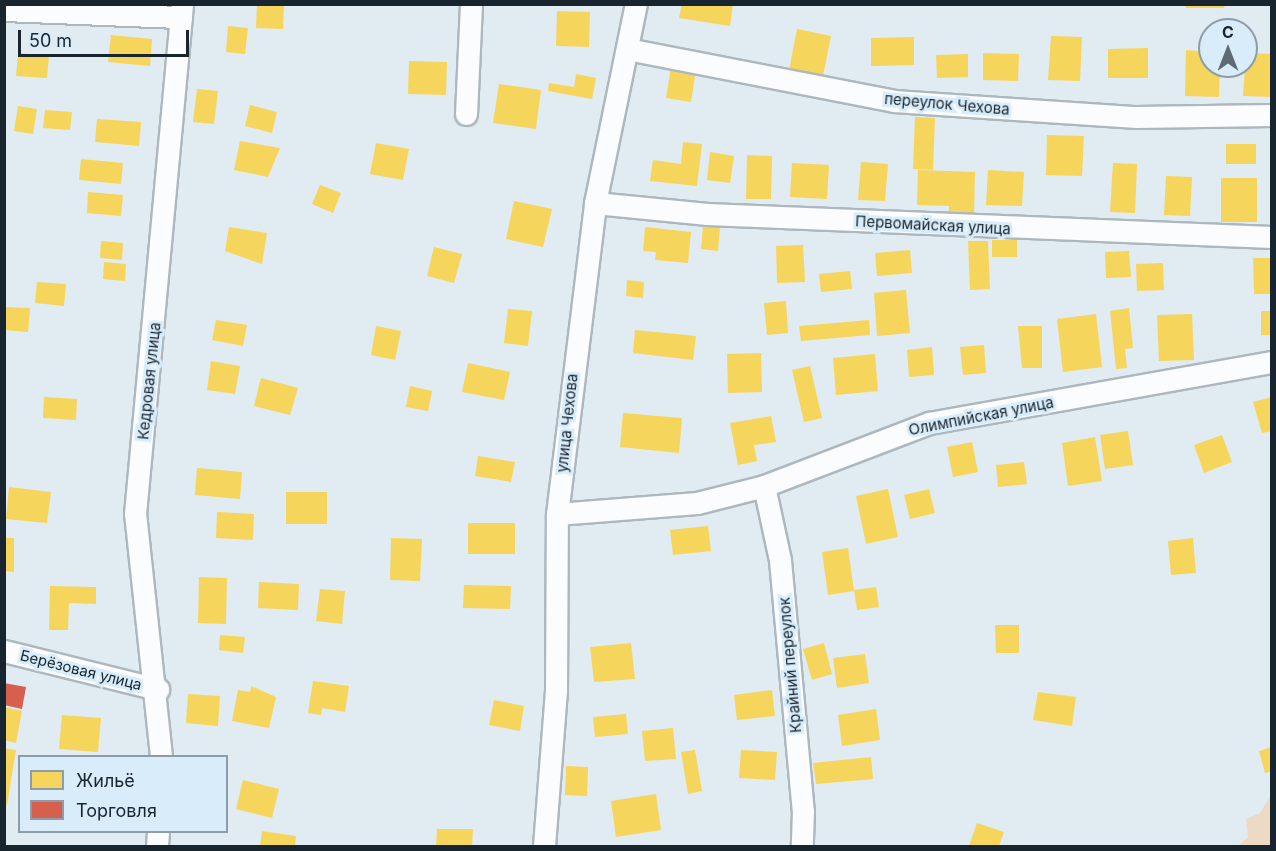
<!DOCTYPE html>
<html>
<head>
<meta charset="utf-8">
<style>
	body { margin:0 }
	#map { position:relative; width:1276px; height:851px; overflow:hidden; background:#e1ebf2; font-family:Inter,sans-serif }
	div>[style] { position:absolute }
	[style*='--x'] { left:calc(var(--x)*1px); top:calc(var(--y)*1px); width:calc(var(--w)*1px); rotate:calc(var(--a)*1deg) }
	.green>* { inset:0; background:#eddac4 }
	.homes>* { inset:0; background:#f6d55c }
	.shops>* { inset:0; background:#d6604d }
	.roads { filter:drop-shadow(2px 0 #adb7be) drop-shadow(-2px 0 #adb7be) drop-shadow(0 2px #adb7be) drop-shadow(0 -2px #adb7be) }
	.minor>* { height:21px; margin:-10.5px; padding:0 10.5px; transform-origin:10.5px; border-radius:10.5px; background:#fafcfd }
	span { translate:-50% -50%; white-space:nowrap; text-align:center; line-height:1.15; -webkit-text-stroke:6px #d9ecfa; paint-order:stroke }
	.street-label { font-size:15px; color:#19252e }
	.frame { position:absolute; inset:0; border:6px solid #19252e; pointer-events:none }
	.legend { position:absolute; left:18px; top:755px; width:210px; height:78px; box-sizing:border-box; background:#d9ecfa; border:2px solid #8c9ca8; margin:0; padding:8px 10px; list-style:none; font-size:18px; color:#19252e }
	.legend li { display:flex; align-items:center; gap:12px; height:30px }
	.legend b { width:30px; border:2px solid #8c9ca8 }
	.north { position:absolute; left:1198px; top:18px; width:60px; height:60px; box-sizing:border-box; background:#d9ecfa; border:2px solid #8c9ca8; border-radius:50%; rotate:0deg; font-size:16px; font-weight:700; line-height:24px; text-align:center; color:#19252e }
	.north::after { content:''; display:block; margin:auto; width:21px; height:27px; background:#5f6a73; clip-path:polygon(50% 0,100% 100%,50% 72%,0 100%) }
	.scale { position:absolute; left:18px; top:30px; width:171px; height:27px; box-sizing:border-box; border:3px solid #19252e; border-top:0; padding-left:8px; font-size:18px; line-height:21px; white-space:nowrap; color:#19252e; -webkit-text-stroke:4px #d9ecfa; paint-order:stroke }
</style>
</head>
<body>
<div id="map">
	<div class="green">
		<i style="clip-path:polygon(1271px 795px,1271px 846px,1238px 846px,1248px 837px,1246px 819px,1260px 813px)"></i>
	</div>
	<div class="homes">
		<i style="clip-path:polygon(257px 4px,284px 4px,283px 29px,256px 28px)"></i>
		<i style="clip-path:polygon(682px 4px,733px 4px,730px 26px,679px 18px)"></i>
		<i style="clip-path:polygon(1186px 4px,1225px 4px,1224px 8px,1186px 8px)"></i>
		<i style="clip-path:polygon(557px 11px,590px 12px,589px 47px,556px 46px)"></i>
		<i style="clip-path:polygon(228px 26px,248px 28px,245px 54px,226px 52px)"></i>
		<i style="clip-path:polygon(797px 29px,831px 36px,823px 76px,789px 70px)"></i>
		<i style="clip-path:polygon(111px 35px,152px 39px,150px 66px,108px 62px)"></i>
		<i style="clip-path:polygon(1051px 36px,1082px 37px,1080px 81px,1048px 80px)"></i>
		<i style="clip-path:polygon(914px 37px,914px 65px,871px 66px,871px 38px)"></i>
		<i style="clip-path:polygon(1148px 48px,1148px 78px,1108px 78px,1108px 49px)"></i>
		<i style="clip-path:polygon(1186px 50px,1210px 52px,1210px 66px,1220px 66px,1219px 97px,1185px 96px)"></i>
		<i style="clip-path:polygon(18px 53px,49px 56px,47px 78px,16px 76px)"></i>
		<i style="clip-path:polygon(983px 53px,1019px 54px,1018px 81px,983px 80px)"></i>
		<i style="clip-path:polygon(1246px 53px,1272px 54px,1272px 97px,1243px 96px)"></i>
		<i style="clip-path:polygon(968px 54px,968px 77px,937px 78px,936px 55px)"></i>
		<i style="clip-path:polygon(409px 61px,447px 62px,446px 95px,408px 94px)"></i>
		<i style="clip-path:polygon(671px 66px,696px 70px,691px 102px,666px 98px)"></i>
		<i style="clip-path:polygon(576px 74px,596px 78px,592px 99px,548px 91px,549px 83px,574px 87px)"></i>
		<i style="clip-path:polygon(499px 84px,541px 90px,536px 129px,493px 123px)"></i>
		<i style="clip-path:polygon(197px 89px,218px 91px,214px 124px,193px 122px)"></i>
		<i style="clip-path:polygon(250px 105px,277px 112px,272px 133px,245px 126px)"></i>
		<i style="clip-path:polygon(18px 106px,37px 109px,33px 134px,14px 131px)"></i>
		<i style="clip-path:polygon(45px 110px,72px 112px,70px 130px,43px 128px)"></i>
		<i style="clip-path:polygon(915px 117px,935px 118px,933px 170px,913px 169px)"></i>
		<i style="clip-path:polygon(97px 119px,141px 122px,139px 146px,95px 142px)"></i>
		<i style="clip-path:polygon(1047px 135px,1084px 136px,1082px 176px,1046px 175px)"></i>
		<i style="clip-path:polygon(240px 141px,280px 148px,268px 177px,234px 170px)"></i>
		<i style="clip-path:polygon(683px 142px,702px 144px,697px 186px,650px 181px,653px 160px,681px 164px)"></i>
		<i style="clip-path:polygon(376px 143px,409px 149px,403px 180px,370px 174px)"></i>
		<i style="clip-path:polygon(1226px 144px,1256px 144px,1256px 164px,1226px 164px)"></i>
		<i style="clip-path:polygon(710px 152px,734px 156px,730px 183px,707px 180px)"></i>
		<i style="clip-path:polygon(747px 155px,772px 156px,771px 199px,746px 199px)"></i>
		<i style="clip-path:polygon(81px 159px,123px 163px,121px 184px,79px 180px)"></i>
		<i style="clip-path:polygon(861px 162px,888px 164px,885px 201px,858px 200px)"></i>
		<i style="clip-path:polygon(792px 163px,829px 165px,827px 199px,790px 197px)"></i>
		<i style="clip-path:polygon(1113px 163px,1137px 164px,1135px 213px,1110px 212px)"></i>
		<i style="clip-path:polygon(918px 170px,975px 172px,974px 215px,949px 214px,949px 206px,917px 205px)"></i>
		<i style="clip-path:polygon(988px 170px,1024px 172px,1022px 206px,986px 205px)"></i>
		<i style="clip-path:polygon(1166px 176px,1192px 177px,1190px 216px,1164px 215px)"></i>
		<i style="clip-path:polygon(1221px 178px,1257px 178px,1257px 222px,1221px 222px)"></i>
		<i style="clip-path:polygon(320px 185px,341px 193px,333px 213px,312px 204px)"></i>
		<i style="clip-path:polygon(88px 192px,123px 195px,121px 216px,87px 213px)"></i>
		<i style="clip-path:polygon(514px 201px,552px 209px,543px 247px,506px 239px)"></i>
		<i style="clip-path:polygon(703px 226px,720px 227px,718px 251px,701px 249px)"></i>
		<i style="clip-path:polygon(229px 227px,267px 233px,262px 264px,225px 251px)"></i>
		<i style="clip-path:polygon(645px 227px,691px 232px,688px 263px,655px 260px,656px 252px,643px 251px)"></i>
		<i style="clip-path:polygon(992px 240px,1017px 240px,1017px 257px,992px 257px)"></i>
		<i style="clip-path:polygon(101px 241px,123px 243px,122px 260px,100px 258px)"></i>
		<i style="clip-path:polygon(968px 241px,988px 241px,990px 289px,970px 290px)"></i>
		<i style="clip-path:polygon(803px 245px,805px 282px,777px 283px,776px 246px)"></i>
		<i style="clip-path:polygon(434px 247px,462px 254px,454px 283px,427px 276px)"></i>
		<i style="clip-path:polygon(910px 250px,912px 273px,877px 276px,875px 253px)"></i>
		<i style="clip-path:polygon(1129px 251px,1131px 277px,1106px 278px,1105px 252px)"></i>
		<i style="clip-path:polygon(1253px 258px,1272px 258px,1272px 294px,1254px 294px)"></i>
		<i style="clip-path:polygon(104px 262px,126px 264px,125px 281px,103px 279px)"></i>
		<i style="clip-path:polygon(1163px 263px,1164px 290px,1137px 291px,1136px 264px)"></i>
		<i style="clip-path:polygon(850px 271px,852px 289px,821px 292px,819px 274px)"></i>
		<i style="clip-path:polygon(627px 280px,644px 282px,643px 298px,626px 296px)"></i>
		<i style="clip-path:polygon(37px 282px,66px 284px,64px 306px,35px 303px)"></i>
		<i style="clip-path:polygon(906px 290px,910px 333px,877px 336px,874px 293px)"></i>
		<i style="clip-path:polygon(786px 301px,788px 333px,767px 335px,764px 303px)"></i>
		<i style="clip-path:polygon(4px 307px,30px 308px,28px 332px,4px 330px)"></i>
		<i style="clip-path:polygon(1129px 308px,1133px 348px,1125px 349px,1127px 368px,1116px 369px,1110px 311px)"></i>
		<i style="clip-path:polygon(508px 309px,532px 311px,528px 346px,504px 343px)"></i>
		<i style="clip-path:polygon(1261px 311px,1272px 311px,1272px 335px,1261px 335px)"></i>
		<i style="clip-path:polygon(1096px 314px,1102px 367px,1063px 372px,1057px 319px)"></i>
		<i style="clip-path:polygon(1192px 314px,1194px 360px,1159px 361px,1157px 315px)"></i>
		<i style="clip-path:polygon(216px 320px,247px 325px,243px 346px,212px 340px)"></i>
		<i style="clip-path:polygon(869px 320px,870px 335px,801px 341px,799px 326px)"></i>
		<i style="clip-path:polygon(376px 326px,401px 331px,395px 360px,371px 355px)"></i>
		<i style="clip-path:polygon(1018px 326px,1042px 326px,1042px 368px,1022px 368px)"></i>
		<i style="clip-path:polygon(635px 330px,696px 336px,693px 360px,633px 353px)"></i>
		<i style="clip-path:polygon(984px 345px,986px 373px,963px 375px,960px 347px)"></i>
		<i style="clip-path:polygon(932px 347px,934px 375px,909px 377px,907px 350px)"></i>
		<i style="clip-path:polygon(761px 353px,762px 392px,728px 393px,727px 354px)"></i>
		<i style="clip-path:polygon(875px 354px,878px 391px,836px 395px,833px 358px)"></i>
		<i style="clip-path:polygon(211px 361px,240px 366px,235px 394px,207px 390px)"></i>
		<i style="clip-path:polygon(468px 363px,510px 372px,504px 400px,462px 392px)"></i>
		<i style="clip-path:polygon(810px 366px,822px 418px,804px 422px,792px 370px)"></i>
		<i style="clip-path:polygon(261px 378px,298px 388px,290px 415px,254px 406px)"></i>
		<i style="clip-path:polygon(410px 386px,432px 391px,428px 411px,406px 407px)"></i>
		<i style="clip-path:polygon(44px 397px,77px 399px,76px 420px,43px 418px)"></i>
		<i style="clip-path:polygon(1272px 397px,1272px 431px,1262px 433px,1253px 402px)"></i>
		<i style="clip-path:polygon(623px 413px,682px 418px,679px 453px,620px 447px)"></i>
		<i style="clip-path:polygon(771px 416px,776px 442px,754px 445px,757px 461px,738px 465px,730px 423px)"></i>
		<i style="clip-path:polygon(1128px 431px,1133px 465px,1105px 469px,1100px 435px)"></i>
		<i style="clip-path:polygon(1222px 435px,1232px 462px,1204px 473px,1194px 445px)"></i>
		<i style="clip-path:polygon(1095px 437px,1102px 481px,1068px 486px,1062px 443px)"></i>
		<i style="clip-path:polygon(972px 442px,978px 472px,953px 477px,947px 447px)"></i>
		<i style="clip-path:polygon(478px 456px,515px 462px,511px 482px,475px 476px)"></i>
		<i style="clip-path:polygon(1024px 462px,1027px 484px,998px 487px,996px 465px)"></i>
		<i style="clip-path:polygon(197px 468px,242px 472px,240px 499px,195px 495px)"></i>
		<i style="clip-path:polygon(9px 487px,51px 492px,47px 523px,6px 519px)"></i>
		<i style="clip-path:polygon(888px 489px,898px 537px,866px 544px,856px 496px)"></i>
		<i style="clip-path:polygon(929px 489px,935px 513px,910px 519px,904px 495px)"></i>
		<i style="clip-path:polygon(286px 492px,327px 492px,327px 524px,286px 524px)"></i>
		<i style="clip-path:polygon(217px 512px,254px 514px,253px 540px,216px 538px)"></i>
		<i style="clip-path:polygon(468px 523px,515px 523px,515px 554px,468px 554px)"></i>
		<i style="clip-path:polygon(708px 526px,711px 551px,673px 555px,670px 530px)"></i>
		<i style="clip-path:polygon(4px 538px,14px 538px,14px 572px,4px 571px)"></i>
		<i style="clip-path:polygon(391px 538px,422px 539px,420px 581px,390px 580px)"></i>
		<i style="clip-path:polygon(1193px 538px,1196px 573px,1171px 575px,1168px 541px)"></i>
		<i style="clip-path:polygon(848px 548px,854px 591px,828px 595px,822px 552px)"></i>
		<i style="clip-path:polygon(199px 577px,227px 578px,226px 624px,198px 623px)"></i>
		<i style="clip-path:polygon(259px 582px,299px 584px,298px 610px,258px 608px)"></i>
		<i style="clip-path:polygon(464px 585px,511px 586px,510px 609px,463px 608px)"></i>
		<i style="clip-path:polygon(50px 586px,96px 587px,96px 604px,69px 603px,68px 630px,49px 630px)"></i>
		<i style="clip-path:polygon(876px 587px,879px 607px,857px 610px,854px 590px)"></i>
		<i style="clip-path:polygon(320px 589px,345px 591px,342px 624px,316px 621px)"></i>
		<i style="clip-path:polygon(995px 625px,1019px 625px,1019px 653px,996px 653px)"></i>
		<i style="clip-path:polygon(220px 635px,245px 637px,243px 653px,219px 650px)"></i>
		<i style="clip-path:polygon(631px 643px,635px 679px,594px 682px,590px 647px)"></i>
		<i style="clip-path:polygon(824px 643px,832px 674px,812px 680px,803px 649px)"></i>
		<i style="clip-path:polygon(865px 654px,869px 683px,837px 688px,833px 658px)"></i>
		<i style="clip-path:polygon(313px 681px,349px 686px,345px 712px,322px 708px,321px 715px,308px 713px)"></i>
		<i style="clip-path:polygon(251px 686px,276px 697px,269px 728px,232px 721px,238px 690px,250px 692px)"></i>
		<i style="clip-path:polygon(772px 690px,775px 716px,737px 720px,734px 695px)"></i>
		<i style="clip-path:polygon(1038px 692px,1076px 697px,1072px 726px,1033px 720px)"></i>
		<i style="clip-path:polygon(188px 694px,220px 696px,218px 726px,186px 723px)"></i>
		<i style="clip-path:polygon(494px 700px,524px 706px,520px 731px,489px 725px)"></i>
		<i style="clip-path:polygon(4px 707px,22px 711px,16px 743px,4px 740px)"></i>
		<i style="clip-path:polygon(876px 709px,880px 740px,842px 746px,838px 715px)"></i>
		<i style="clip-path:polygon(626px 714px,628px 734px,595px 737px,593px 717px)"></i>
		<i style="clip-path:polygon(62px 715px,101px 718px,98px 752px,59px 749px)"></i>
		<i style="clip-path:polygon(673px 728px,676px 759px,645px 761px,642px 731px)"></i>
		<i style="clip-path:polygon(1272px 747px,1272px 771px,1265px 773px,1259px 751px)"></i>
		<i style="clip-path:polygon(4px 748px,16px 750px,7px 805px,4px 804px)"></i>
		<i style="clip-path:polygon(695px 750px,702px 791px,688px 794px,681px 752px)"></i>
		<i style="clip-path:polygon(741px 750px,777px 752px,775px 780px,739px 778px)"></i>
		<i style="clip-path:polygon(871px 757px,873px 779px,816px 784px,813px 763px)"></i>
		<i style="clip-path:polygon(566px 766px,588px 767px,587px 796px,565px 795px)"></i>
		<i style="clip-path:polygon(243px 780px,279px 789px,272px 818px,236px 809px)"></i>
		<i style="clip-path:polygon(656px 794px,661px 830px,616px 837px,611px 801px)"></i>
		<i style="clip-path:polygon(977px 823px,1004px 832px,999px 846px,969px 846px)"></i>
		<i style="clip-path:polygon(437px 829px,473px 829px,472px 846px,436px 846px)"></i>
		<i style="clip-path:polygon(262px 831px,296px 836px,295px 846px,260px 846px)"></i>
	</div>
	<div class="shops">
		<i style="clip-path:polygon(4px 683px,26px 687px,22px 709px,4px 705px)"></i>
	</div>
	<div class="roads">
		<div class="minor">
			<i style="--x:4;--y:10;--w:177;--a:2.3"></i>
			<i style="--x:627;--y:49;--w:272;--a:11"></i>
			<i style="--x:894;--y:101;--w:243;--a:3.8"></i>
			<i style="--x:1136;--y:117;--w:136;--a:-0.8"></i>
			<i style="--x:466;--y:114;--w:110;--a:-87.4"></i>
			<i style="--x:595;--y:203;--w:113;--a:5.6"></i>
			<i style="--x:707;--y:214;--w:565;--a:2.33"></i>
			<i style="--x:764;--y:486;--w:76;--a:77.8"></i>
			<i style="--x:780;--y:560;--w:252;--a:84.8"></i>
			<i style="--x:803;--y:811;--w:35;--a:92"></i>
			<i style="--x:557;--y:514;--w:140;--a:-4.5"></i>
			<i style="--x:697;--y:503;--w:69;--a:-14.2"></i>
			<i style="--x:764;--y:486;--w:177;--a:-20.9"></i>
			<i style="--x:929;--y:423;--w:348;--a:-10.1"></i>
			<i style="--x:4;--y:651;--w:159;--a:13.9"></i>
			<i style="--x:161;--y:756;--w:243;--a:-96.1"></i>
			<i style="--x:135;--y:514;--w:512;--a:-84.73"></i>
			<i style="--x:157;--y:846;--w:14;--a:-86"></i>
			<i style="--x:544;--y:846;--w:155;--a:-85.6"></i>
			<i style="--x:556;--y:691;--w:177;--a:-89.7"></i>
			<i style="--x:557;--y:514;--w:313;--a:-83"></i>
			<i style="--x:595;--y:203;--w:203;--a:-78.4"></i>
		</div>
	</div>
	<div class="street-label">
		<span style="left:947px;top:104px;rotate:5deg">переулок Чехова</span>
		<span style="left:933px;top:225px;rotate:3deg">Первомайская улица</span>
		<span style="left:149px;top:381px;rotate:-84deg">Кедровая улица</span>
		<span style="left:981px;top:416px;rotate:-11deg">Олимпийская улица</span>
		<span style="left:567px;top:423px;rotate:-84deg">улица Чехова</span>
		<span style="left:790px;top:665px;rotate:-95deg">Крайний переулок</span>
		<span style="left:81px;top:670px;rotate:14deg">Берёзовая улица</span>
	</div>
	<div class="frame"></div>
	<ul class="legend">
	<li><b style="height:16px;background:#f6d55c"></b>Жильё</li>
	<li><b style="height:16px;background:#d6604d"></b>Торговля</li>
	</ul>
	<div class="north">С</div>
	<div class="scale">50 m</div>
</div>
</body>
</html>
